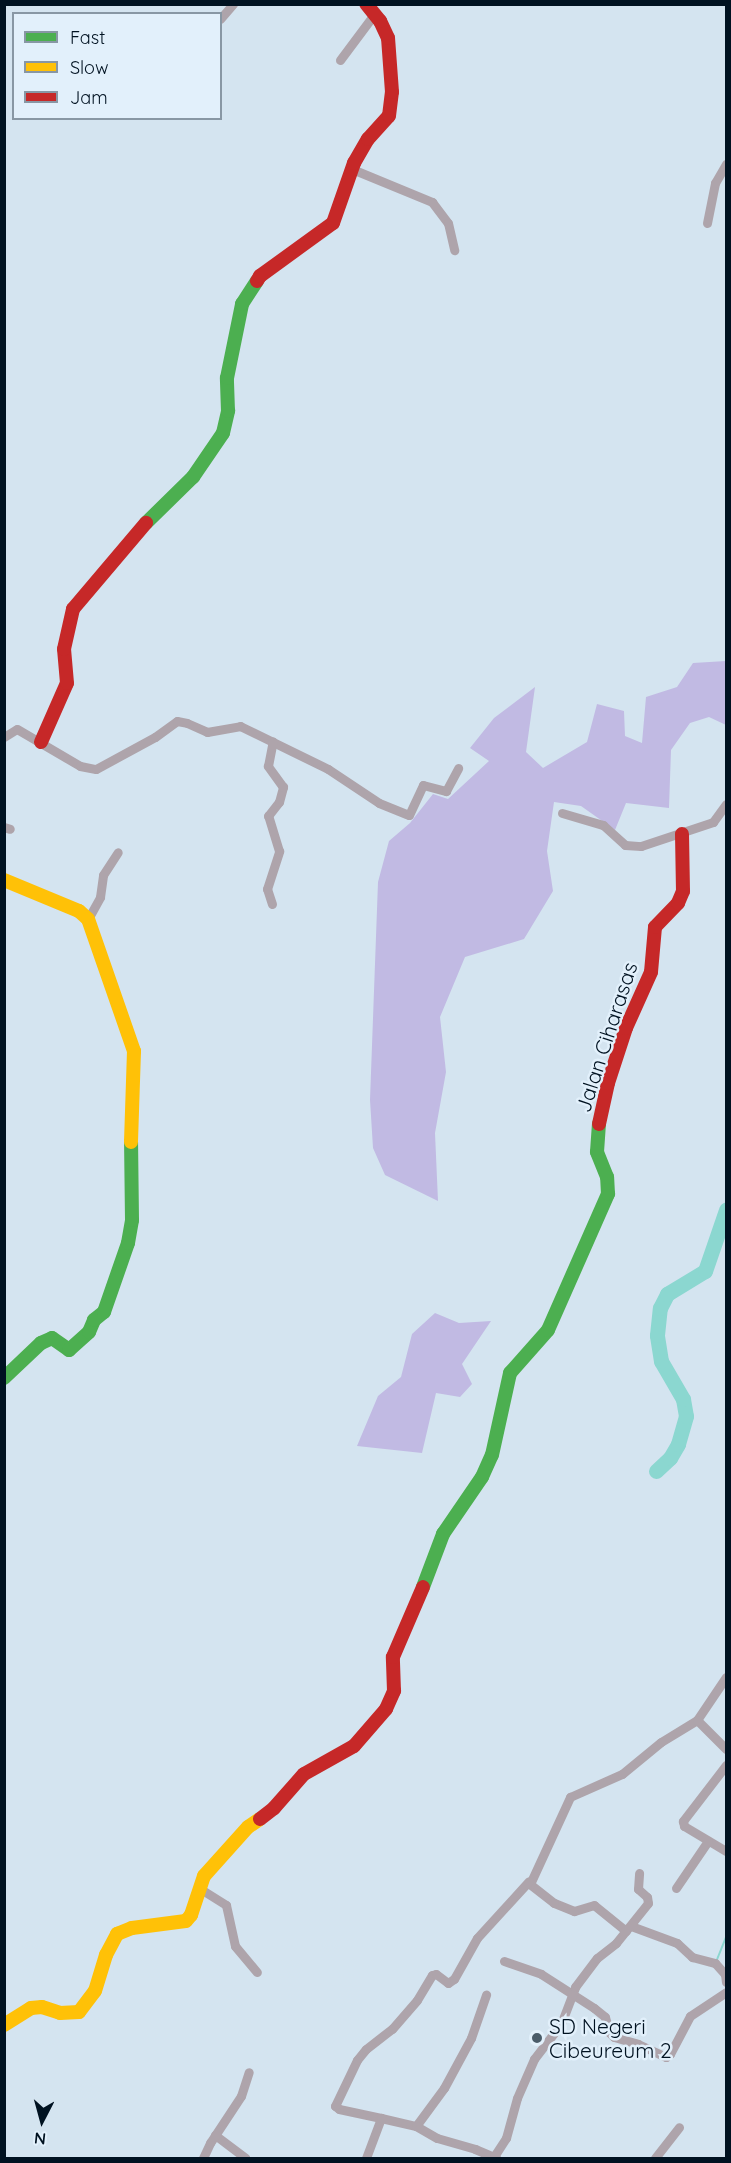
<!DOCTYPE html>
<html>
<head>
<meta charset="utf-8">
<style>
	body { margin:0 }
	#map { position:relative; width:731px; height:2163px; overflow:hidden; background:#d4e4f0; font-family:Quicksand,sans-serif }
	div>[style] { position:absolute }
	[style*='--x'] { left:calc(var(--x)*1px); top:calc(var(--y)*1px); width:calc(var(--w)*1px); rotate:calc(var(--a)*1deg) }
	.forest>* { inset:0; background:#c1bae3 }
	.stream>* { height:2px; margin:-1px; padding:0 1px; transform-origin:1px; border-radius:1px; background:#8bd7d0 }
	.river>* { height:15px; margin:-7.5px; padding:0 7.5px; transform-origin:7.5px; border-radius:7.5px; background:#8bd7d0 }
	.street>* { height:9px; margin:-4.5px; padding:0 4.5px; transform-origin:4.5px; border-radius:4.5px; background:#aea4ab }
	.fast>* { height:14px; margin:-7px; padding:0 7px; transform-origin:7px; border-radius:7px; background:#4caf50 }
	.slow>* { height:14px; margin:-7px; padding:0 7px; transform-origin:7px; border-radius:7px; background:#ffc107 }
	.jam>* { height:14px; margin:-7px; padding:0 7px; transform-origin:7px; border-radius:7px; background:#c62828 }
	.dots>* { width:16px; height:16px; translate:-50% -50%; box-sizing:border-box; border:3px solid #e2f0fb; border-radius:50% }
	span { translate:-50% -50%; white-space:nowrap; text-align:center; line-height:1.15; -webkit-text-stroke:5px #e2f0fb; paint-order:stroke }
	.street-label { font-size:21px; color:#001221 }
	.poi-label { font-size:21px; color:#001221 }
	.left { translate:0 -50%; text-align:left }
	.frame { position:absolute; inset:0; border:6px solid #001221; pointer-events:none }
	.legend { position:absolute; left:12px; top:12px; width:210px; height:108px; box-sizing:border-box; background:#e2f0fb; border:2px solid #8897a4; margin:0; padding:8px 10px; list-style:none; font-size:18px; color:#001221 }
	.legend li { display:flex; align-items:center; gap:12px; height:30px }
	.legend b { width:30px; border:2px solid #8897a4 }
	.north { position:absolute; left:12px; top:2091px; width:60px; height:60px; -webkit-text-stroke:4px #e2f0fb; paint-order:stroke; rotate:186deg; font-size:16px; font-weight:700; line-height:24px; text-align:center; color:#001221 }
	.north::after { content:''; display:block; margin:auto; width:21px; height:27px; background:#001221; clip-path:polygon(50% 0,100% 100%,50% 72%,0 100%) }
</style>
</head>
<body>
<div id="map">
	<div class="forest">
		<i style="clip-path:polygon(726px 661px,726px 725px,709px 717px,690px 723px,671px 750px,669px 808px,626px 803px,615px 830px,581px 806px,554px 802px,547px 851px,553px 891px,524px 939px,465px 957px,440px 1017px,446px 1072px,435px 1133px,438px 1201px,385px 1175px,373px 1148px,370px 1100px,378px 882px,389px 841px,410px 823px,433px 794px,448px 799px,489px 761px,470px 748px,494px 718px,535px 687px,526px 752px,543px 768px,587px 742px,597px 704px,624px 711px,625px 736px,642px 743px,646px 697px,677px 687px,693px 663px)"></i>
		<i style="clip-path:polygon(435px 1313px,459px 1323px,491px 1321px,462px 1364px,472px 1384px,460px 1397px,436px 1393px,422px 1453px,357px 1446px,378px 1396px,401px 1377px,412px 1334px)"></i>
	</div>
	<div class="stream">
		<i style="--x:716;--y:1962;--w:27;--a:-68"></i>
	</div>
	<div class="river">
		<i style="--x:656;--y:1471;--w:19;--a:-43"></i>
		<i style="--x:670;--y:1458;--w:16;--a:-60"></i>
		<i style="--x:678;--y:1444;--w:29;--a:-74"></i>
		<i style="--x:686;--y:1416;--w:17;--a:-100"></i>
		<i style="--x:683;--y:1399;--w:44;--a:-120.1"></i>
		<i style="--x:661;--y:1361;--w:26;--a:-99"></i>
		<i style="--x:657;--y:1335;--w:27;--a:-84"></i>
		<i style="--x:660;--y:1308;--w:16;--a:-63"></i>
		<i style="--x:667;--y:1294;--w:44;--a:-31.2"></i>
		<i style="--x:705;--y:1271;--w:65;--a:-71"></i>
	</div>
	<div class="street">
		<i style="--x:220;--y:19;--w:20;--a:-49"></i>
		<i style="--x:340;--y:60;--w:59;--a:-53.3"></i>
		<i style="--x:352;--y:169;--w:87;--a:22.4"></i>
		<i style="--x:432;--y:202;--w:26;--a:53"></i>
		<i style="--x:448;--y:223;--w:28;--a:77"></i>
		<i style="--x:707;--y:223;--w:41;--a:-78.7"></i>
		<i style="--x:715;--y:183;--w:22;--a:-60"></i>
		<i style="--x:4;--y:737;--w:15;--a:-32"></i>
		<i style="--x:17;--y:729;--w:73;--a:30.4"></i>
		<i style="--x:80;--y:766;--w:16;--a:11"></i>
		<i style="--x:96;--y:769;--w:67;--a:-28.5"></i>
		<i style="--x:155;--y:737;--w:27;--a:-36"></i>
		<i style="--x:177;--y:721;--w:10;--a:11"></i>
		<i style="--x:187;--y:723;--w:22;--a:24"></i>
		<i style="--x:207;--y:732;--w:34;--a:-10"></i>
		<i style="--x:240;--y:726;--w:98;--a:26"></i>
		<i style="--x:328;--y:769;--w:61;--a:33.7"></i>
		<i style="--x:379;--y:803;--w:32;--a:22"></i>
		<i style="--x:409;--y:815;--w:33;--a:-65"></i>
		<i style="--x:423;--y:785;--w:24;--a:15"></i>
		<i style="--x:446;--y:791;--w:26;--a:-62"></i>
		<i style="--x:562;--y:813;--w:43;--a:16.3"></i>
		<i style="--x:603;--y:825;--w:30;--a:42"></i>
		<i style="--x:625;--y:845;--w:16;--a:4"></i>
		<i style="--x:641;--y:846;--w:76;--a:-18.4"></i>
		<i style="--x:713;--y:822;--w:22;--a:-54"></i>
		<i style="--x:4;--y:827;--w:6;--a:18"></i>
		<i style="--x:272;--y:904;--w:16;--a:-108"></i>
		<i style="--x:267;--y:889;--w:40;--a:-72"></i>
		<i style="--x:279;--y:851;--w:37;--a:-107"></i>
		<i style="--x:268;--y:816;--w:18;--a:-52"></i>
		<i style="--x:279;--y:802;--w:16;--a:-75"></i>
		<i style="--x:283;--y:787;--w:26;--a:-126"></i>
		<i style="--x:268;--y:766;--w:25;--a:-79"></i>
		<i style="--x:88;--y:919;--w:25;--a:-61"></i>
		<i style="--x:100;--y:897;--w:22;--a:-82"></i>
		<i style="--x:103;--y:875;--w:27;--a:-57"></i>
		<i style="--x:697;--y:1720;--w:52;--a:-56"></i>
		<i style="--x:726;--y:1765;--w:71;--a:127.5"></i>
		<i style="--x:683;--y:1821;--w:5;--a:79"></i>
		<i style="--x:684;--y:1826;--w:49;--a:30.8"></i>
		<i style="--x:199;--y:1888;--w:32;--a:32"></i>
		<i style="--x:226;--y:1905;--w:42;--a:77.6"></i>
		<i style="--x:235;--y:1946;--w:34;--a:50"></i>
		<i style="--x:676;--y:1888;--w:57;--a:-55.8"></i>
		<i style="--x:631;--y:1926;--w:49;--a:20.3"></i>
		<i style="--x:677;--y:1943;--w:21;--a:43"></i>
		<i style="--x:692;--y:1957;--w:24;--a:15"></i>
		<i style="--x:715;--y:1963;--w:15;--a:48"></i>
		<i style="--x:725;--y:1974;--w:8;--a:83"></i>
		<i style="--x:626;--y:1931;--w:41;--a:-140.9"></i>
		<i style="--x:594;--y:1905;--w:21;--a:163"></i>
		<i style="--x:574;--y:1911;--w:22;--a:-158"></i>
		<i style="--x:554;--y:1903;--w:31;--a:-142"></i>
		<i style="--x:530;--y:1884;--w:96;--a:-65.3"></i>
		<i style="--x:570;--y:1797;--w:57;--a:-23.9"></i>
		<i style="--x:622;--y:1774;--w:50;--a:-39.4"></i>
		<i style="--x:661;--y:1742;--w:42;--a:-31.4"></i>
		<i style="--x:697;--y:1720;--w:41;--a:45"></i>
		<i style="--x:504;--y:1961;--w:39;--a:19"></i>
		<i style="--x:541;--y:1974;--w:63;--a:32.7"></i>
		<i style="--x:594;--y:2008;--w:14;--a:39"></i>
		<i style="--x:605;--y:2017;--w:16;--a:75"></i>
		<i style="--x:609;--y:2032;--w:7;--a:45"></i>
		<i style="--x:614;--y:2037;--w:25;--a:16"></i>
		<i style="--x:638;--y:2044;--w:31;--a:25"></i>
		<i style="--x:666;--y:2057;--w:5;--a:-37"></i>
		<i style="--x:670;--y:2054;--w:43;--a:-62.2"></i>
		<i style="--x:690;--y:2016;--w:43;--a:-33.7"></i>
		<i style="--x:381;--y:2118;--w:43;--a:-167.9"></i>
		<i style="--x:339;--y:2109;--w:5;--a:-143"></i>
		<i style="--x:335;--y:2106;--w:51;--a:-64.4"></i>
		<i style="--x:357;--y:2060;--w:14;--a:-51"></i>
		<i style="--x:366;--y:2049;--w:33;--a:-38"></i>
		<i style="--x:392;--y:2029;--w:38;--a:-49"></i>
		<i style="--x:417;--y:2000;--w:29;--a:-59"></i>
		<i style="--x:432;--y:1975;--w:4;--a:-14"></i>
		<i style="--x:436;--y:1974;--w:15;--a:37"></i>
		<i style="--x:448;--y:1983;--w:7;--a:-34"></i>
		<i style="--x:454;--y:1979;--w:47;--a:-60.7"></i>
		<i style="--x:477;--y:1938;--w:77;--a:-47.6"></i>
		<i style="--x:416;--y:2126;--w:47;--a:-53.6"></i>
		<i style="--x:444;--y:2088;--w:57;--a:-61.6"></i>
		<i style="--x:471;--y:2038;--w:46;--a:-70.8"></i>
		<i style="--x:215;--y:2135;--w:38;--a:37"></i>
		<i style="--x:203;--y:2158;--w:17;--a:-65"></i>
		<i style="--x:210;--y:2143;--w:56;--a:-56.6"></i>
		<i style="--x:241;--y:2096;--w:25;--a:-72"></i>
		<i style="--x:366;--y:2158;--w:43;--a:-69.4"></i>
		<i style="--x:381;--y:2118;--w:36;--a:13"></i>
		<i style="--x:416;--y:2126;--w:24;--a:30"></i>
		<i style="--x:437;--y:2138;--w:40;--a:16"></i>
		<i style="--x:475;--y:2149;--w:23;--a:23"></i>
		<i style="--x:493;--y:2158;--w:24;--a:-57"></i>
		<i style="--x:506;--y:2138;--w:41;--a:-74.6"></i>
		<i style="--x:517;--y:2098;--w:43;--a:-66.4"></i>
		<i style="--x:534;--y:2059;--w:44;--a:-52.4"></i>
		<i style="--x:561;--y:2024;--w:40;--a:-69"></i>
		<i style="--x:575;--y:1987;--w:36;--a:-53"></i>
		<i style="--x:597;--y:1958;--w:24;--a:-38"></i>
		<i style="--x:616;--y:1943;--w:51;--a:-51.3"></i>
		<i style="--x:648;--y:1903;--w:6;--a:-99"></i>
		<i style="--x:647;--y:1897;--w:12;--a:-138"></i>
		<i style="--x:638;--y:1889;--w:16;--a:-86"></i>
		<i style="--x:655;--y:2158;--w:39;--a:-52"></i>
	</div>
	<div class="fast">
		<i style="--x:146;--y:523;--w:66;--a:-44.4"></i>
		<i style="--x:193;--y:477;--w:53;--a:-55.7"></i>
		<i style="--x:223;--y:433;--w:23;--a:-77"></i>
		<i style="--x:228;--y:411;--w:33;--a:-92"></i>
		<i style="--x:227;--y:378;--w:76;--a:-78.5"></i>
		<i style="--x:242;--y:304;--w:27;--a:-57"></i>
		<i style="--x:4;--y:1378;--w:51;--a:-43.4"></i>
		<i style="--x:41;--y:1343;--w:12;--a:-24"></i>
		<i style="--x:52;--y:1338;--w:21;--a:35"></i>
		<i style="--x:69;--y:1350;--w:27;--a:-42"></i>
		<i style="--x:89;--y:1332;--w:13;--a:-67"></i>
		<i style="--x:94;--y:1320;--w:13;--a:-39"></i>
		<i style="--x:104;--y:1312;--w:73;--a:-70.8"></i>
		<i style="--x:128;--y:1243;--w:23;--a:-80"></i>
		<i style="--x:132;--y:1220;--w:78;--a:-90.7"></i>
		<i style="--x:423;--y:1587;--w:57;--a:-69.3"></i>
		<i style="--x:443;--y:1534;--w:69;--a:-55.6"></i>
		<i style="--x:482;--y:1477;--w:24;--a:-66"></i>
		<i style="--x:492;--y:1455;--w:84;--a:-77.6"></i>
		<i style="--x:510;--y:1373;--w:57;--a:-48.5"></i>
		<i style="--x:548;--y:1330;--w:149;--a:-66.2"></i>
		<i style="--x:608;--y:1194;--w:17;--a:-93"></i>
		<i style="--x:607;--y:1177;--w:27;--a:-112"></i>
		<i style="--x:597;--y:1152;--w:28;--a:-86"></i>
	</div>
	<div class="slow">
		<i style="--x:4;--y:880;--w:81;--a:22.5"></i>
		<i style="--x:79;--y:911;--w:12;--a:42"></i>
		<i style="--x:88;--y:919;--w:140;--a:70.8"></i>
		<i style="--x:134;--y:1051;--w:91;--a:91.9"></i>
		<i style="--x:4;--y:2025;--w:32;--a:-32"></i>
		<i style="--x:31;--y:2008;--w:11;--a:-5"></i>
		<i style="--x:42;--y:2007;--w:19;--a:18"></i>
		<i style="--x:60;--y:2013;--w:19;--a:-3"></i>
		<i style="--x:79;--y:2012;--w:26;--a:-53"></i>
		<i style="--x:95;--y:1991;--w:38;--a:-73"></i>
		<i style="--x:106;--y:1955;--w:24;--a:-62"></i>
		<i style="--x:117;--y:1934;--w:16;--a:-22"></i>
		<i style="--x:132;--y:1928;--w:54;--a:-7.4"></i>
		<i style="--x:186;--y:1921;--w:8;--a:-50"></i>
		<i style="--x:191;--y:1915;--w:41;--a:-71.6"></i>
		<i style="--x:204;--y:1876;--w:66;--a:-48.1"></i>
		<i style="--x:248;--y:1827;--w:14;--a:-34"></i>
	</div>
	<div class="jam">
		<i style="--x:257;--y:281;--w:6;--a:-59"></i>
		<i style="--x:260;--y:276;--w:90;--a:-36"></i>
		<i style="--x:333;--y:223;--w:64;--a:-70.7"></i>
		<i style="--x:354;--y:163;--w:28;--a:-60"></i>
		<i style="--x:368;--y:139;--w:31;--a:-48"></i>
		<i style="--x:389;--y:116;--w:24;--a:-83"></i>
		<i style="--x:392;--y:92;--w:54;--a:-94.2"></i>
		<i style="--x:388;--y:38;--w:19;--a:-115"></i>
		<i style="--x:380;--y:21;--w:22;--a:-129"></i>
		<i style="--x:41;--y:742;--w:64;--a:-66.2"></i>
		<i style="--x:67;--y:683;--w:34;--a:-95"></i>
		<i style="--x:64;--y:649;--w:41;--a:-77.3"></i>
		<i style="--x:73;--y:609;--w:113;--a:-49.7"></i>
		<i style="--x:599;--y:1124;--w:42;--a:-77.6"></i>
		<i style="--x:608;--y:1083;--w:58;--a:-71.9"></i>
		<i style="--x:626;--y:1028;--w:61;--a:-65.9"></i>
		<i style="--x:651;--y:972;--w:45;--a:-84.9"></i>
		<i style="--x:655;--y:927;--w:33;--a:-46"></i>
		<i style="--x:678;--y:903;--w:13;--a:-67"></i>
		<i style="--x:683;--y:891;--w:57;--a:-91"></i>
		<i style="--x:260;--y:1819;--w:18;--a:-38"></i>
		<i style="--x:274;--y:1808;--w:45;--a:-48.6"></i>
		<i style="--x:304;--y:1774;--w:57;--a:-29.2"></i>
		<i style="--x:354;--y:1746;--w:49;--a:-49.1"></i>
		<i style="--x:386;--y:1709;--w:20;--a:-66"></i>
		<i style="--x:394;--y:1691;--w:34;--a:-92"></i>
		<i style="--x:393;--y:1657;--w:76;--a:-66.8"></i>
	</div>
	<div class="dots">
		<i style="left:537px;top:2038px;background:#4a5c69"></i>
	</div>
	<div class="street-label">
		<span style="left:606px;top:1037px;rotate:-72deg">Jalan Ciharasas</span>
	</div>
	<div class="poi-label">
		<span class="left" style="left:549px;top:2038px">SD Negeri<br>Cibeureum 2</span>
	</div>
	<div class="frame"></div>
	<ul class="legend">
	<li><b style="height:8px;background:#4caf50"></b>Fast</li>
	<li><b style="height:8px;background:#ffc107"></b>Slow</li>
	<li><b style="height:8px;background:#c62828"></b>Jam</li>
	</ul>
	<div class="north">N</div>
</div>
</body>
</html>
